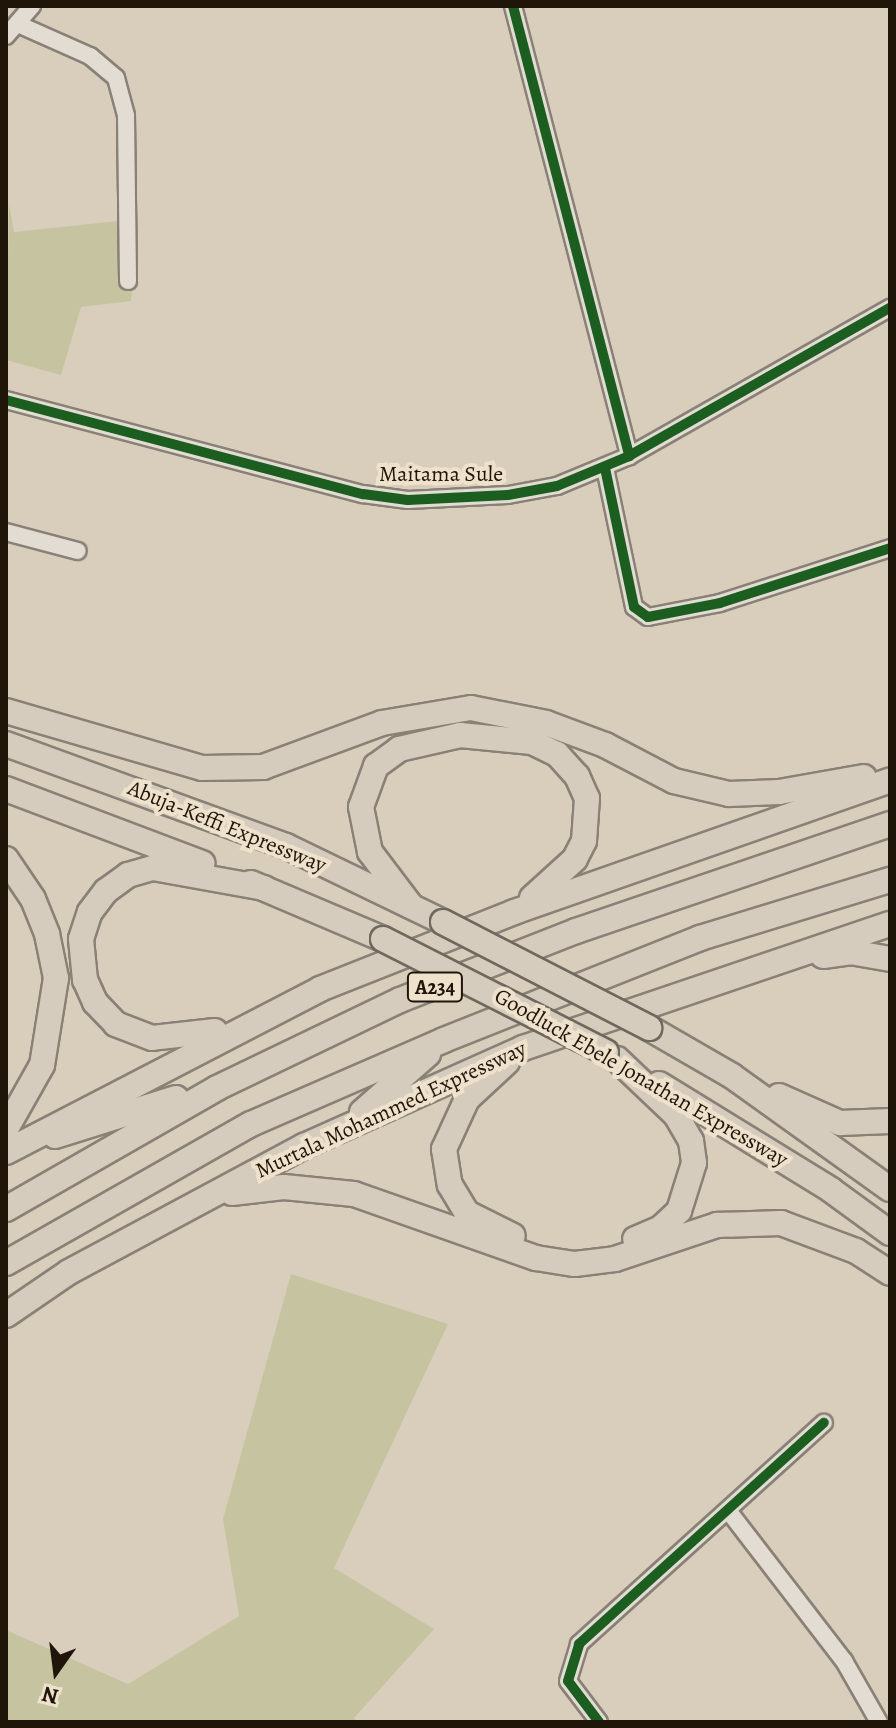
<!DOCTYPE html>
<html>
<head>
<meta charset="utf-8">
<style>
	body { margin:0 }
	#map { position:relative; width:896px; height:1728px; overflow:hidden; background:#d9cebc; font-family:Alegreya,serif }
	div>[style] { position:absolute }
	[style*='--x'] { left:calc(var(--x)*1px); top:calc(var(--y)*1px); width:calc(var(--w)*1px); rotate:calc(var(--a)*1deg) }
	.green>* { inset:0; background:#c6c4a0 }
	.roads { filter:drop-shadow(2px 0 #898176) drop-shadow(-2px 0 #898176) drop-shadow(0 2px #898176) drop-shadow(0 -2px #898176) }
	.minor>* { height:16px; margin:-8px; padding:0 8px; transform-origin:8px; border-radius:8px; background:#e2dcd3 }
	.highway>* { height:24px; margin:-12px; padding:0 12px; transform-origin:12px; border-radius:12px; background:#d6ccbe }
	.bridges { filter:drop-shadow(2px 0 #6f685d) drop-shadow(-2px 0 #6f685d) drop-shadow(0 2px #6f685d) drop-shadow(0 -2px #6f685d) }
	.highway-bridge>* { height:24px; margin:-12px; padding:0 12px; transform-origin:12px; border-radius:12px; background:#d6ccbe }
	.cycleway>* { height:10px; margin:-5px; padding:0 5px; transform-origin:5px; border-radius:5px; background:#1b5e20 }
	span { translate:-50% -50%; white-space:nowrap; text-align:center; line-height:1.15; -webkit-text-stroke:8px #eee2cc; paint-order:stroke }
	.shield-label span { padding:2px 6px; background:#eee2cc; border:2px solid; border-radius:6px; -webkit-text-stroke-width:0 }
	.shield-label { font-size:20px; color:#1f1509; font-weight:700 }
	.street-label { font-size:22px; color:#1f1509 }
	.frame { position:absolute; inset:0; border:8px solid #1f1509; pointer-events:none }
	.north { position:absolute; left:16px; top:1632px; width:80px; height:80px; -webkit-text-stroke:6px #eee2cc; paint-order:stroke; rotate:194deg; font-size:22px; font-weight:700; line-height:32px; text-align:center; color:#1f1509 }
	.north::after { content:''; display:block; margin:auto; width:28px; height:36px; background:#1f1509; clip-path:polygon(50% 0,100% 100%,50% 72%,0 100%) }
</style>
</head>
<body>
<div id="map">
	<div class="green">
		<i style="clip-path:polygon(9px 204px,14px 232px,137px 219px,131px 301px,81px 307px,61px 375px,6px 360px)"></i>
		<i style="clip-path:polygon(291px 1274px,448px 1324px,334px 1568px,434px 1629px,354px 1718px,357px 1722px,6px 1722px,6px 1630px,128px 1684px,239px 1616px,223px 1519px)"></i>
	</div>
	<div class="roads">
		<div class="minor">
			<i style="--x:513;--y:6;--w:465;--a:75.5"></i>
			<i style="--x:20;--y:25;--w:77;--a:23.9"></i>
			<i style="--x:90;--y:56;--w:34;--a:40"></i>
			<i style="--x:116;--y:78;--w:39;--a:75"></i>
			<i style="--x:126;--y:116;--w:165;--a:89.3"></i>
			<i style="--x:6;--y:36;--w:40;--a:-49"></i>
			<i style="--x:6;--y:400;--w:369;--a:14.8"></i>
			<i style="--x:363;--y:494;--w:45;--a:7.6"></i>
			<i style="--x:408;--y:500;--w:100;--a:-2.9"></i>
			<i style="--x:508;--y:495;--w:50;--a:-10.4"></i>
			<i style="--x:557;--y:486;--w:78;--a:-22.6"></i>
			<i style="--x:629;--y:456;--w:300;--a:-29.6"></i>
			<i style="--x:605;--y:468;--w:142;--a:78.2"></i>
			<i style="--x:634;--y:607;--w:17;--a:36"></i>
			<i style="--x:648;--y:617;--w:73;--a:-11"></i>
			<i style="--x:720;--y:603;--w:179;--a:-17.9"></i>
			<i style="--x:6;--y:532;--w:74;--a:14.8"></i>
			<i style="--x:730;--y:1513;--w:187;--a:52.4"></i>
			<i style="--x:844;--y:1661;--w:70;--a:60.2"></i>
			<i style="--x:599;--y:1722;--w:51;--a:-127.1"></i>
			<i style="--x:568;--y:1681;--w:39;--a:-73"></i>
			<i style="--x:579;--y:1644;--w:330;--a:-42.1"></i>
		</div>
		<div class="highway">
			<i style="--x:6;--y:711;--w:204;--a:16.2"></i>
			<i style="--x:202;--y:768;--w:61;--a:-0.9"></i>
			<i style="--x:263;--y:767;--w:127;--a:-20.3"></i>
			<i style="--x:382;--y:723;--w:90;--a:-9.6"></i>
			<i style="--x:471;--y:708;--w:76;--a:11.3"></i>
			<i style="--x:546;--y:723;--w:63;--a:20.4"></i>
			<i style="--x:605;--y:745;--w:78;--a:27.6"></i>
			<i style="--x:674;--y:781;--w:57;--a:13.3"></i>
			<i style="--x:729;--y:794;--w:50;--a:-2.3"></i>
			<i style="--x:779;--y:792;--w:86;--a:-10"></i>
			<i style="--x:6;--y:744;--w:298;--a:20"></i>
			<i style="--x:286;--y:846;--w:174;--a:25.8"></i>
			<i style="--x:6;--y:789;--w:210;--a:20.7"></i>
			<i style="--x:6;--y:859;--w:48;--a:56"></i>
			<i style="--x:33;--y:899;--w:38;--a:68"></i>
			<i style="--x:47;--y:934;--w:45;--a:78.4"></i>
			<i style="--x:56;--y:978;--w:88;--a:99.1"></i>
			<i style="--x:42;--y:1065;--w:73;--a:119.4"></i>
			<i style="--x:251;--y:883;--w:143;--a:23"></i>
			<i style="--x:411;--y:906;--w:68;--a:-127.2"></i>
			<i style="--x:370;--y:852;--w:46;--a:-101.3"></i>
			<i style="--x:361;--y:807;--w:44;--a:-69.9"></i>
			<i style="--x:376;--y:766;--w:29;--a:-36"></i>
			<i style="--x:399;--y:749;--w:63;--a:-12.9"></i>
			<i style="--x:460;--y:735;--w:72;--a:5.6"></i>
			<i style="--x:532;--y:742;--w:28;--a:26"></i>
			<i style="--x:557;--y:754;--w:30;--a:48"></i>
			<i style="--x:577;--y:776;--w:24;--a:66"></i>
			<i style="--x:587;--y:798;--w:43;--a:94"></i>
			<i style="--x:584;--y:841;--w:20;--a:117"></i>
			<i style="--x:575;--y:859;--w:58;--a:137.8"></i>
			<i style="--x:823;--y:956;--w:27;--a:-8"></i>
			<i style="--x:850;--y:952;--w:41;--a:9.9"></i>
			<i style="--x:649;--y:1028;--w:96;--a:30"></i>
			<i style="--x:732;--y:1076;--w:194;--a:35.6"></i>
			<i style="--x:215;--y:1031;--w:63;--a:173.7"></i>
			<i style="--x:152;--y:1038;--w:39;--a:-159"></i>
			<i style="--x:116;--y:1024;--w:30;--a:-134"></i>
			<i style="--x:95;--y:1002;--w:24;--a:-114"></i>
			<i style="--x:85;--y:980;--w:41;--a:-95.6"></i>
			<i style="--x:81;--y:939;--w:28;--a:-72"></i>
			<i style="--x:90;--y:912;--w:26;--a:-53"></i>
			<i style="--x:106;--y:891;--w:27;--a:-36"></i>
			<i style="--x:128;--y:875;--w:26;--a:-16"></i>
			<i style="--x:153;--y:868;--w:113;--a:10.2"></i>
			<i style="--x:617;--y:1059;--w:81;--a:43.5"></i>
			<i style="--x:676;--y:1115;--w:30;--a:60"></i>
			<i style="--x:691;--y:1141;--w:22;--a:82"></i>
			<i style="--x:694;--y:1163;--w:50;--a:107.4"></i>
			<i style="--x:679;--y:1211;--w:25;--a:137"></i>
			<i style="--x:661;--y:1228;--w:28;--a:157"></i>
			<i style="--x:507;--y:1062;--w:54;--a:137.2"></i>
			<i style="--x:467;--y:1099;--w:55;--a:114.7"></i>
			<i style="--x:444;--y:1149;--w:36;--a:81"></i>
			<i style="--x:450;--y:1185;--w:33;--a:59"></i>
			<i style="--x:467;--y:1213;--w:51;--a:26.6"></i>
			<i style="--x:659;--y:1084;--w:202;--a:31.6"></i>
			<i style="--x:831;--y:1190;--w:73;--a:36.1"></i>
			<i style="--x:779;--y:1096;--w:67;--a:23.9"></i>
			<i style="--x:840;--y:1123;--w:50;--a:-2.3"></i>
			<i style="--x:362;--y:1112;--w:88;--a:-41.3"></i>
			<i style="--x:55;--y:1136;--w:127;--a:-17.4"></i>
			<i style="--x:6;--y:1152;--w:354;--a:-27.4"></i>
			<i style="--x:320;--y:989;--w:209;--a:-21.6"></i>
			<i style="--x:514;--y:912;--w:398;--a:-19.3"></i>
			<i style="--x:232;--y:1193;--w:52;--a:-6.6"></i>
			<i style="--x:284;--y:1187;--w:70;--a:5.7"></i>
			<i style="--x:354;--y:1194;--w:193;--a:19.4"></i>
			<i style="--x:536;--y:1258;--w:39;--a:9"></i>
			<i style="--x:575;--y:1264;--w:40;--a:-7.1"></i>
			<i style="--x:615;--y:1259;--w:108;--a:-18.4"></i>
			<i style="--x:717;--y:1225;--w:64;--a:-1.8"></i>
			<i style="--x:781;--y:1223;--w:80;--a:20.5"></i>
			<i style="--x:856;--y:1251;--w:40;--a:32.9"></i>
			<i style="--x:6;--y:1209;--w:243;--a:-29.8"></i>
			<i style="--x:217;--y:1088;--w:203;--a:-25.7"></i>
			<i style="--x:400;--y:1000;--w:189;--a:-21.4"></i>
			<i style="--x:576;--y:931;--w:332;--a:-18.8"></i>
			<i style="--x:6;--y:1263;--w:282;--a:-29.6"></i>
			<i style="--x:251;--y:1124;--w:210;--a:-23.5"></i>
			<i style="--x:444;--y:1040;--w:276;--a:-21.7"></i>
			<i style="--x:700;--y:938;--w:199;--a:-17"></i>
			<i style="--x:6;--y:1315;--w:76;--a:-34.3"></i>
			<i style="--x:69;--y:1272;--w:267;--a:-28.2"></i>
			<i style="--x:304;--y:1146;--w:240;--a:-24.1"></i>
			<i style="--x:523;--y:1048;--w:387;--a:-18.7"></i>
		</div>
	</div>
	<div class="bridges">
		<div class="highway-bridge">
			<i style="--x:443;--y:922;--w:232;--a:27.2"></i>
			<i style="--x:383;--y:939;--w:250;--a:26.9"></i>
		</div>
	</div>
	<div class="cycleway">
		<i style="--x:513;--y:6;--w:465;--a:75.5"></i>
		<i style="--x:6;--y:400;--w:369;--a:14.8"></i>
		<i style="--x:363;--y:494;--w:45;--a:7.6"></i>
		<i style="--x:408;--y:500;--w:100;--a:-2.9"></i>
		<i style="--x:508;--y:495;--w:50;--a:-10.4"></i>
		<i style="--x:557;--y:486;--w:78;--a:-22.6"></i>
		<i style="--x:629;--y:456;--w:300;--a:-29.6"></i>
		<i style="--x:605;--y:468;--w:142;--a:78.2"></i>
		<i style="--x:634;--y:607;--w:17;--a:36"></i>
		<i style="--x:648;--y:617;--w:73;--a:-11"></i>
		<i style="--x:720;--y:603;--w:179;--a:-17.9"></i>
		<i style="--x:599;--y:1722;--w:51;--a:-127.1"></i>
		<i style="--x:568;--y:1681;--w:39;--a:-73"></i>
		<i style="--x:579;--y:1644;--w:330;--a:-42.1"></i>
	</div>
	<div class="shield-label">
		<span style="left:435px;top:987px">A234</span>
	</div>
	<div class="street-label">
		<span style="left:441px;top:475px">Maitama Sule</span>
		<span style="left:227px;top:827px;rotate:22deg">Abuja-Keffi Expressway</span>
		<span style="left:641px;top:1078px;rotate:30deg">Goodluck Ebele Jonathan Expressway</span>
		<span style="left:391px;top:1110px;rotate:-25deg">Murtala Mohammed Expressway</span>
	</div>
	<div class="frame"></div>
	<div class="north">N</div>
</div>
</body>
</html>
